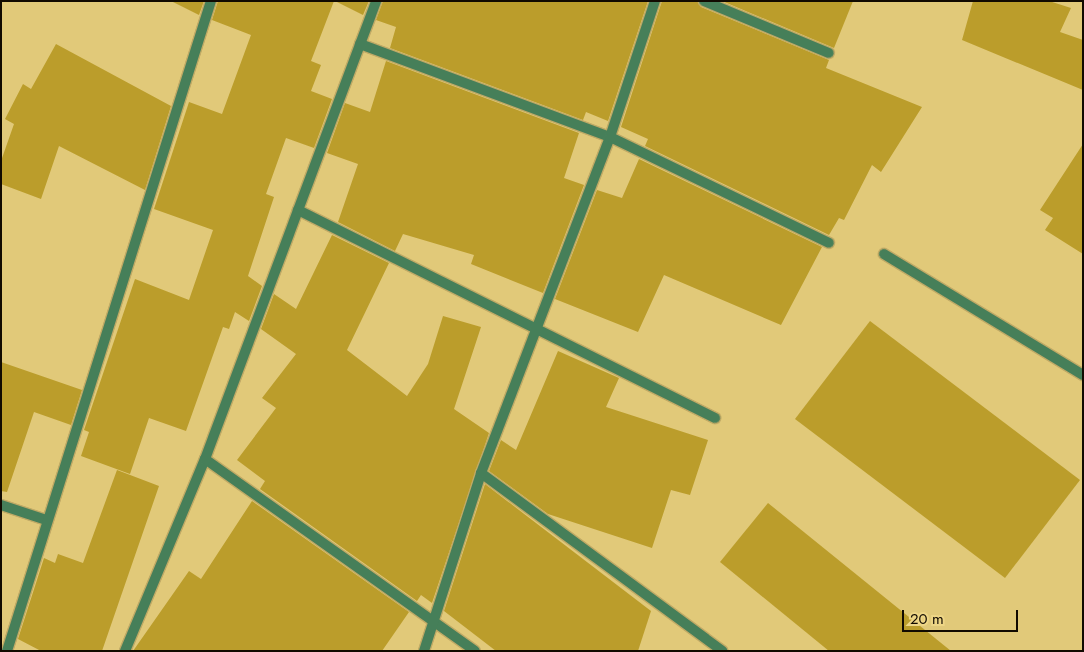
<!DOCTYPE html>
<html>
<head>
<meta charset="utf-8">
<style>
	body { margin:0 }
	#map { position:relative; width:1084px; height:652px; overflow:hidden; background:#e1c979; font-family:Jost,sans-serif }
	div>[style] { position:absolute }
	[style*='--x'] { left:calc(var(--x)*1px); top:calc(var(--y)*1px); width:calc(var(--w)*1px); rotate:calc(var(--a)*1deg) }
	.building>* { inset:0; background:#bb9d2b }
	.roads { filter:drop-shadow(1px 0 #c0aa66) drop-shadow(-1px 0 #c0aa66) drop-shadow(0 1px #c0aa66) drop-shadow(0 -1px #c0aa66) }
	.service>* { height:10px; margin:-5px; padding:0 5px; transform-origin:5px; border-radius:5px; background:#467f59 }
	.minor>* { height:10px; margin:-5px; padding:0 5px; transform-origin:5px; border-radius:5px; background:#467f59 }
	span { translate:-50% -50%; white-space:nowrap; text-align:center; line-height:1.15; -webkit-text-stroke:4.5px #eed686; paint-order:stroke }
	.frame { position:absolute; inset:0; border:2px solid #110a00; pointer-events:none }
	.scale { position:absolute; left:902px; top:610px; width:116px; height:22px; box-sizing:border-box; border:2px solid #110a00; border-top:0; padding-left:6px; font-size:15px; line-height:18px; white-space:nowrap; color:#110a00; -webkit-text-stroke:4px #eed686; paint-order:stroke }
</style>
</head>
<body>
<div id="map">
	<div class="building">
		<i style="clip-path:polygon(171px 1px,204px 1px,199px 15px)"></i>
		<i style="clip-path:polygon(218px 1px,334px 1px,311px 61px,321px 65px,311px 91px,332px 99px,314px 148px,286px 138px,266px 194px,274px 197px,248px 276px,262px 286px,249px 321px,235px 312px,229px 329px,223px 327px,186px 431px,149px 418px,130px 474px,81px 456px,89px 432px,84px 430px,135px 279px,189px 300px,213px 230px,154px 209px,189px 102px,222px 114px,251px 35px,212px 20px)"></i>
		<i style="clip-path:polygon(335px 1px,369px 1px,363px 15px)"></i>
		<i style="clip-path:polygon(383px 1px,648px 1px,608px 121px,586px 112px,583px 120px,390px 48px,396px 27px,376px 20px)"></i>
		<i style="clip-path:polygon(662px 1px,697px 1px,701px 7px,829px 60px,826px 68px,922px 107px,881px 172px,872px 165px,844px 220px,839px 218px,829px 235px,645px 146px,648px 139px,621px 127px)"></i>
		<i style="clip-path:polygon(722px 1px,853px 1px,834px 48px)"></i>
		<i style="clip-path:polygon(973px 1px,1049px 1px,1071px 8px,1060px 32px,1083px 40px,1083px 90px,962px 40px)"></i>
		<i style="clip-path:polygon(56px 44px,171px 106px,145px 190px,59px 146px,41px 199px,1px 184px,1px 161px,14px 124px,5px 119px,23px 84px,31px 89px)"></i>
		<i style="clip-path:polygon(386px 61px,579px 133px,564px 178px,584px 185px,543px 293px,471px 264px,474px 255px,403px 234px,395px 251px,338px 222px,358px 164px,327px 153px,345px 103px,370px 112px)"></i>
		<i style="clip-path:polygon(1083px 144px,1083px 254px,1045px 230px,1053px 218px,1040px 210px)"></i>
		<i style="clip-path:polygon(639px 159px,822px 247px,781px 325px,664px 275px,638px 332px,555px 299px,597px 190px,622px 198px)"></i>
		<i style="clip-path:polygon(332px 235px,389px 263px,347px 350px,407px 396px,428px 364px,443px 316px,481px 327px,454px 409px,489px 433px,432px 603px,421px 595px,417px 601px,260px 489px,265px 481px,237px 460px,276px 408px,262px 398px,296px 354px,261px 329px,274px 294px,296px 309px)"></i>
		<i style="clip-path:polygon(870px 321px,1080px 480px,1005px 578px,795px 419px)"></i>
		<i style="clip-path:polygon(558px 351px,619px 378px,606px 407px,708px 440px,690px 495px,671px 490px,652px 548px,548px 514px,489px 471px,501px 440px,516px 450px)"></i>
		<i style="clip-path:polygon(1px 362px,82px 390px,71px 425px,34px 412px,7px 492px,1px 491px)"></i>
		<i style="clip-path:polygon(117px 470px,159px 486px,102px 651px,41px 651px,18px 639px,44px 558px,55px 563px,58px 554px,83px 563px)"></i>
		<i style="clip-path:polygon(485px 484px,651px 611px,638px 651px,496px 651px,444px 611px)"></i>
		<i style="clip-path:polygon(252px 501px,409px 612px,382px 651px,133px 651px,189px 571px,201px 579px)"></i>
		<i style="clip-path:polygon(768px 503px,951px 651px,829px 651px,720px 562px)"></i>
	</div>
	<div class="roads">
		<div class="service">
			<i style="--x:884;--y:254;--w:233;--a:31.3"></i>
		</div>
		<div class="minor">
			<i style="--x:704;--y:1;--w:135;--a:22.6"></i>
			<i style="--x:360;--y:44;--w:267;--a:20.4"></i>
			<i style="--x:610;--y:137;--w:243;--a:25.8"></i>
			<i style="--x:298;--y:210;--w:466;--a:26.5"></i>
			<i style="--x:205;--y:459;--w:331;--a:35.4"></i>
			<i style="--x:481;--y:473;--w:300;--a:36.4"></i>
			<i style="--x:1;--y:505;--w:47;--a:18.4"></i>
			<i style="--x:7;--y:651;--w:681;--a:-72.58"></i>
			<i style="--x:125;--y:651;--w:208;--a:-67.4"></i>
			<i style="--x:205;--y:459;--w:489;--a:-69.5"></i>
			<i style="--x:424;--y:651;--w:187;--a:-72.2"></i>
			<i style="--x:481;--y:473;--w:360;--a:-69"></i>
			<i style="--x:610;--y:137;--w:143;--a:-71.7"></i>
		</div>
	</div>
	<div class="frame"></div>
	<div class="scale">20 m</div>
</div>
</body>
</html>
